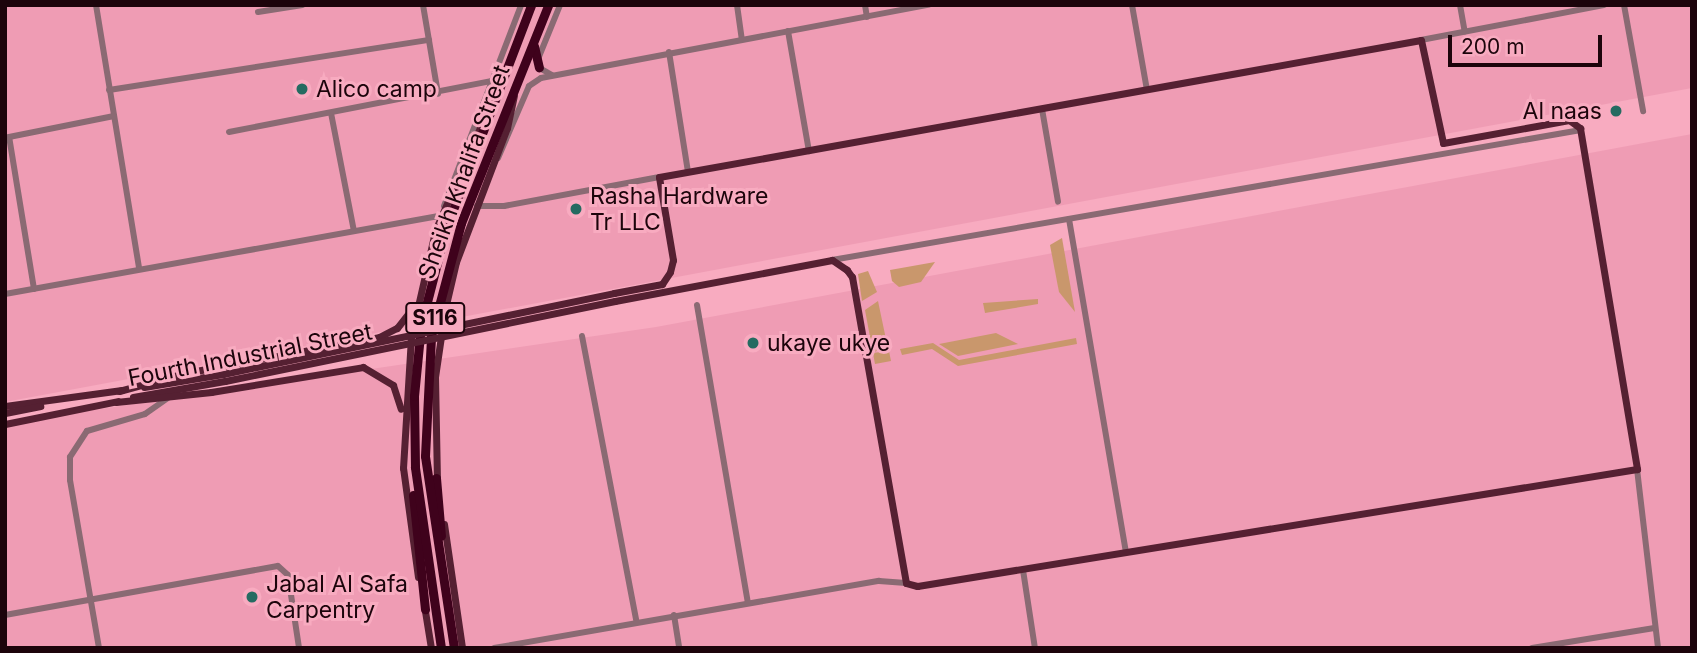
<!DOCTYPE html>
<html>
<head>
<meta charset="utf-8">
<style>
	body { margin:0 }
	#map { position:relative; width:1697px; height:653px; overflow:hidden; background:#f8abc0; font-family:Inter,sans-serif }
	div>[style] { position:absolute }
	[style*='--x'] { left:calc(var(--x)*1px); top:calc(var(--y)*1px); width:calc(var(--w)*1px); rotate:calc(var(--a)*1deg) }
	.built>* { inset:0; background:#ef9cb4 }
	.green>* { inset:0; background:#c9976c }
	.minor>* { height:6px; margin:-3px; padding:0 3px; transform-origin:3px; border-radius:3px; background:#8a6a73 }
	.major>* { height:7px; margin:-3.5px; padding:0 3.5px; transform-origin:3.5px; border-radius:3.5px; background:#552032 }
	.highway>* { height:9px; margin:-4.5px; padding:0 4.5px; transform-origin:4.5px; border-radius:4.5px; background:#3f021c }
	.major-bridge>* { height:7px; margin:-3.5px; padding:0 3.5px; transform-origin:3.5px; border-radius:3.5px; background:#552032 }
	.dots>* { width:19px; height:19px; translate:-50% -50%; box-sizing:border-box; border:4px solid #f8abc0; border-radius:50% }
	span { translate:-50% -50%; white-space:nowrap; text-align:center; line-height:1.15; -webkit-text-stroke:6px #f8abc0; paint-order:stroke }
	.shield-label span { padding:2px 5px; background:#f8abc0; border:2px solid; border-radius:5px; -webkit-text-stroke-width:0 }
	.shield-label { font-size:21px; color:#1c040b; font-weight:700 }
	.poi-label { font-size:23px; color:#1c040b }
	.left { translate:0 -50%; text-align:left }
	.right { translate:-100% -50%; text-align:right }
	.street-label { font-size:23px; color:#1c040b }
	.frame { position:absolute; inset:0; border:7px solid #1c040b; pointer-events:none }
	.scale { position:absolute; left:1448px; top:35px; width:154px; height:32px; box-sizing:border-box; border:4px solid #1c040b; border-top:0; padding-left:9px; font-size:21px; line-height:24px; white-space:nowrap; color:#1c040b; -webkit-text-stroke:5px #f8abc0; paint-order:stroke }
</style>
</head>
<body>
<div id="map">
	<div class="built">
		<i style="clip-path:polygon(5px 5px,1692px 5px,1692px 88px,5px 402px)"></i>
		<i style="clip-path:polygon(1692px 134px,1692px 648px,5px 648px,5px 423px,656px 327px)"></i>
	</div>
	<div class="green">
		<i style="clip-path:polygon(1062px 238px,1075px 312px,1059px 292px,1050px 245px)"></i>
		<i style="clip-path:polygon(935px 262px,921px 282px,899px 287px,892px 281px,890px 270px)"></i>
		<i style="clip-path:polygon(868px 271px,877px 292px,862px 301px,858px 274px)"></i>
		<i style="clip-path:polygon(1038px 299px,1038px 304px,985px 313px,983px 303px)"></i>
		<i style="clip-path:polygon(878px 301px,887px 344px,873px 353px,889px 351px,891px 361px,875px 364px,865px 310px)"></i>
		<i style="clip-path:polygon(996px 333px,1018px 344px,958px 356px,939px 344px)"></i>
		<i style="clip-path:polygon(1076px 338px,1077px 344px,958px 366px,932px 349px,902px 355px,900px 349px,933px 343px,959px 360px)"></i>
	</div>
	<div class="minor">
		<i style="--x:96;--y:5;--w:267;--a:80.7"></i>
		<i style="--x:423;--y:5;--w:90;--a:80.4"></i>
		<i style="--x:737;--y:5;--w:34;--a:82"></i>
		<i style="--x:865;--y:5;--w:12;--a:81"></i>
		<i style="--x:1132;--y:5;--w:86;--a:80"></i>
		<i style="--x:1460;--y:5;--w:27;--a:80"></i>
		<i style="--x:1624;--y:5;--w:108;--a:79.8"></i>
		<i style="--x:258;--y:12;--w:45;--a:-9"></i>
		<i style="--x:788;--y:31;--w:122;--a:80.1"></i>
		<i style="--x:1421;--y:40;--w:186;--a:-10.8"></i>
		<i style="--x:669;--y:52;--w:121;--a:81"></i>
		<i style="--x:552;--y:75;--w:13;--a:-151"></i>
		<i style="--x:541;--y:69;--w:10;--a:-107"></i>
		<i style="--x:538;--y:59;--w:58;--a:-67.8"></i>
		<i style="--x:109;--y:90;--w:324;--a:-8.9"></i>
		<i style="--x:1042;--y:109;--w:94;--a:80.2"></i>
		<i style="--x:331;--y:113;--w:120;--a:79"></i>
		<i style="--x:229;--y:132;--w:268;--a:-11"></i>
		<i style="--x:498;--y:158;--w:78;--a:-66.7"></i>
		<i style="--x:529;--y:86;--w:14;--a:-34"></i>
		<i style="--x:541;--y:78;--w:395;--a:-10.7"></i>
		<i style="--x:444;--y:206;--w:215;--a:-69"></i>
		<i style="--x:477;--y:206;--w:27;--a:0"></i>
		<i style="--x:504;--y:206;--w:158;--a:-10.6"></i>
		<i style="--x:1069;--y:219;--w:337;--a:80.3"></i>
		<i style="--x:832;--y:260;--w:760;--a:-9.85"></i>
		<i style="--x:34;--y:289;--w:154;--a:-99.3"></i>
		<i style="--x:9;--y:137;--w:107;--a:-11.3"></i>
		<i style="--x:5;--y:294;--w:442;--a:-10.2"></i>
		<i style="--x:697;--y:305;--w:302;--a:80.3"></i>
		<i style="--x:582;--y:336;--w:289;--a:79.2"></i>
		<i style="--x:1637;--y:469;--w:180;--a:83.3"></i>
		<i style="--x:1023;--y:570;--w:79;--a:81.3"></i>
		<i style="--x:5;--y:615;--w:277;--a:-10.2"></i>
		<i style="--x:278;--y:566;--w:13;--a:42"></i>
		<i style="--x:288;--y:575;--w:74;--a:81.4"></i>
		<i style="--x:674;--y:615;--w:33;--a:81"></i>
		<i style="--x:99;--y:648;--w:170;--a:-99.8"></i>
		<i style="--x:70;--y:480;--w:23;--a:-90"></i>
		<i style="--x:70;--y:457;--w:31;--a:-57"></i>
		<i style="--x:87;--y:431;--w:60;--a:-16.3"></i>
		<i style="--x:145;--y:414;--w:29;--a:-35"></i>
		<i style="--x:494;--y:648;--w:391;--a:-9.9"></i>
		<i style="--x:879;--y:581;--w:27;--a:4"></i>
		<i style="--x:1532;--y:648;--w:124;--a:-9.3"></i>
	</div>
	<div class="major">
		<i style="--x:614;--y:293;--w:49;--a:-10.6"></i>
		<i style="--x:662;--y:284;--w:14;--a:-56"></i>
		<i style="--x:670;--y:272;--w:12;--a:-76"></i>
		<i style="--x:673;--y:260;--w:84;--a:-99.6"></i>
		<i style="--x:659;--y:177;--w:774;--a:-10.19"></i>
		<i style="--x:1421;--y:40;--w:105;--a:77.9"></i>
		<i style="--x:1443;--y:143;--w:128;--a:-10.3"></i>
		<i style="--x:1569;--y:120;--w:14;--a:36"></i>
		<i style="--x:1580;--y:128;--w:346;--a:80.5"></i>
		<i style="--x:1637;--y:469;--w:729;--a:170.77"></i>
		<i style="--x:917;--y:586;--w:11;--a:-165"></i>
		<i style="--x:906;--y:583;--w:311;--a:-100"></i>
		<i style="--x:852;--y:277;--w:9;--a:-126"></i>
		<i style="--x:847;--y:270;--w:18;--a:-146"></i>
		<i style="--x:832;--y:260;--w:221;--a:169.3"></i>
		<i style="--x:144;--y:387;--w:80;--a:-9.3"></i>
		<i style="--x:119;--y:391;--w:68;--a:-15.3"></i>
		<i style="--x:185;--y:373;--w:197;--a:-10.5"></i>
		<i style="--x:379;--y:337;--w:20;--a:-27"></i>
		<i style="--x:397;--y:328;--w:28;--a:-52"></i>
		<i style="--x:133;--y:397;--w:93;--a:-9.9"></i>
		<i style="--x:116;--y:402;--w:96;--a:-6"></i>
		<i style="--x:211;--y:392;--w:154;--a:-9.3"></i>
		<i style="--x:363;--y:367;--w:35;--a:31"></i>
		<i style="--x:393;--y:385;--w:25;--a:72"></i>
		<i style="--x:5;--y:406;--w:118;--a:-7.8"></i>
		<i style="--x:5;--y:413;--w:36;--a:-11"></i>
		<i style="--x:5;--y:424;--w:115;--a:-11.5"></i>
		<i style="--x:437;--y:481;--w:104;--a:-91.1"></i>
		<i style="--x:435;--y:377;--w:69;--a:-81.6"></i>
		<i style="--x:445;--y:309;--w:48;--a:-76.8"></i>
		<i style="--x:456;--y:262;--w:143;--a:-69.2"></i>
		<i style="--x:507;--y:128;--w:33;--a:-78"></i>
		<i style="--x:444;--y:524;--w:125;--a:81.7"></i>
		<i style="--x:418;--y:577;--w:110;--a:-97.8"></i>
		<i style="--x:403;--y:468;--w:131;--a:-86.5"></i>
		<i style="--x:411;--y:337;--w:109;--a:-77.2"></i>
		<i style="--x:435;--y:231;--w:118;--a:-66.5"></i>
		<i style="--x:424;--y:605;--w:44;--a:80.8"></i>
	</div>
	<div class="highway">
		<i style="--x:534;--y:46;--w:22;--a:77"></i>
		<i style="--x:436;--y:478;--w:58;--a:85.1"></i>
		<i style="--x:413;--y:495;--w:115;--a:84"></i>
		<i style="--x:441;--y:648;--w:183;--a:-98.2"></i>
		<i style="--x:415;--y:467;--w:71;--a:-90.8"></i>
		<i style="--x:414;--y:396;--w:71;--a:-84.4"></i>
		<i style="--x:421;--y:325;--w:100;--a:-75.5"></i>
		<i style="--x:446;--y:228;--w:239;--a:-69.1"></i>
		<i style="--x:454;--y:648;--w:194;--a:-98.6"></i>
		<i style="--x:425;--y:456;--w:120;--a:-87.1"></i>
		<i style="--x:431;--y:336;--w:117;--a:-75.1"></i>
		<i style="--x:461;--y:223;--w:235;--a:-68.2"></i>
	</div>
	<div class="major-bridge">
		<i style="--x:223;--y:374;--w:399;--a:-11.7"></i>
		<i style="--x:225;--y:381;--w:398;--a:-11.6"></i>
	</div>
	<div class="dots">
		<i style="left:302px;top:89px;background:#256b61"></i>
		<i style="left:1616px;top:111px;background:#256b61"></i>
		<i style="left:576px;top:209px;background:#256b61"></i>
		<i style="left:753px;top:343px;background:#256b61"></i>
		<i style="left:252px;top:597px;background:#256b61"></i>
	</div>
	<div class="shield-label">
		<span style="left:435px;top:318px">S116</span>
	</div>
	<div class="poi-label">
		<span class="left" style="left:316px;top:89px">Alico camp</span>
		<span class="right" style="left:1602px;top:111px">Al naas</span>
		<span class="left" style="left:590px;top:209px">Rasha Hardware<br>Tr LLC</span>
		<span class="left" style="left:767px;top:343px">ukaye ukye</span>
		<span class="left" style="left:266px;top:597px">Jabal Al Safa<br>Carpentry</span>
	</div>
	<div class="street-label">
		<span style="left:464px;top:172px;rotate:-70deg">Sheikh Khalifa Street</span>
		<span style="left:250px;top:355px;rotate:-11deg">Fourth Industrial Street</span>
	</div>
	<div class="frame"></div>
	<div class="scale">200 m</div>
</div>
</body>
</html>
